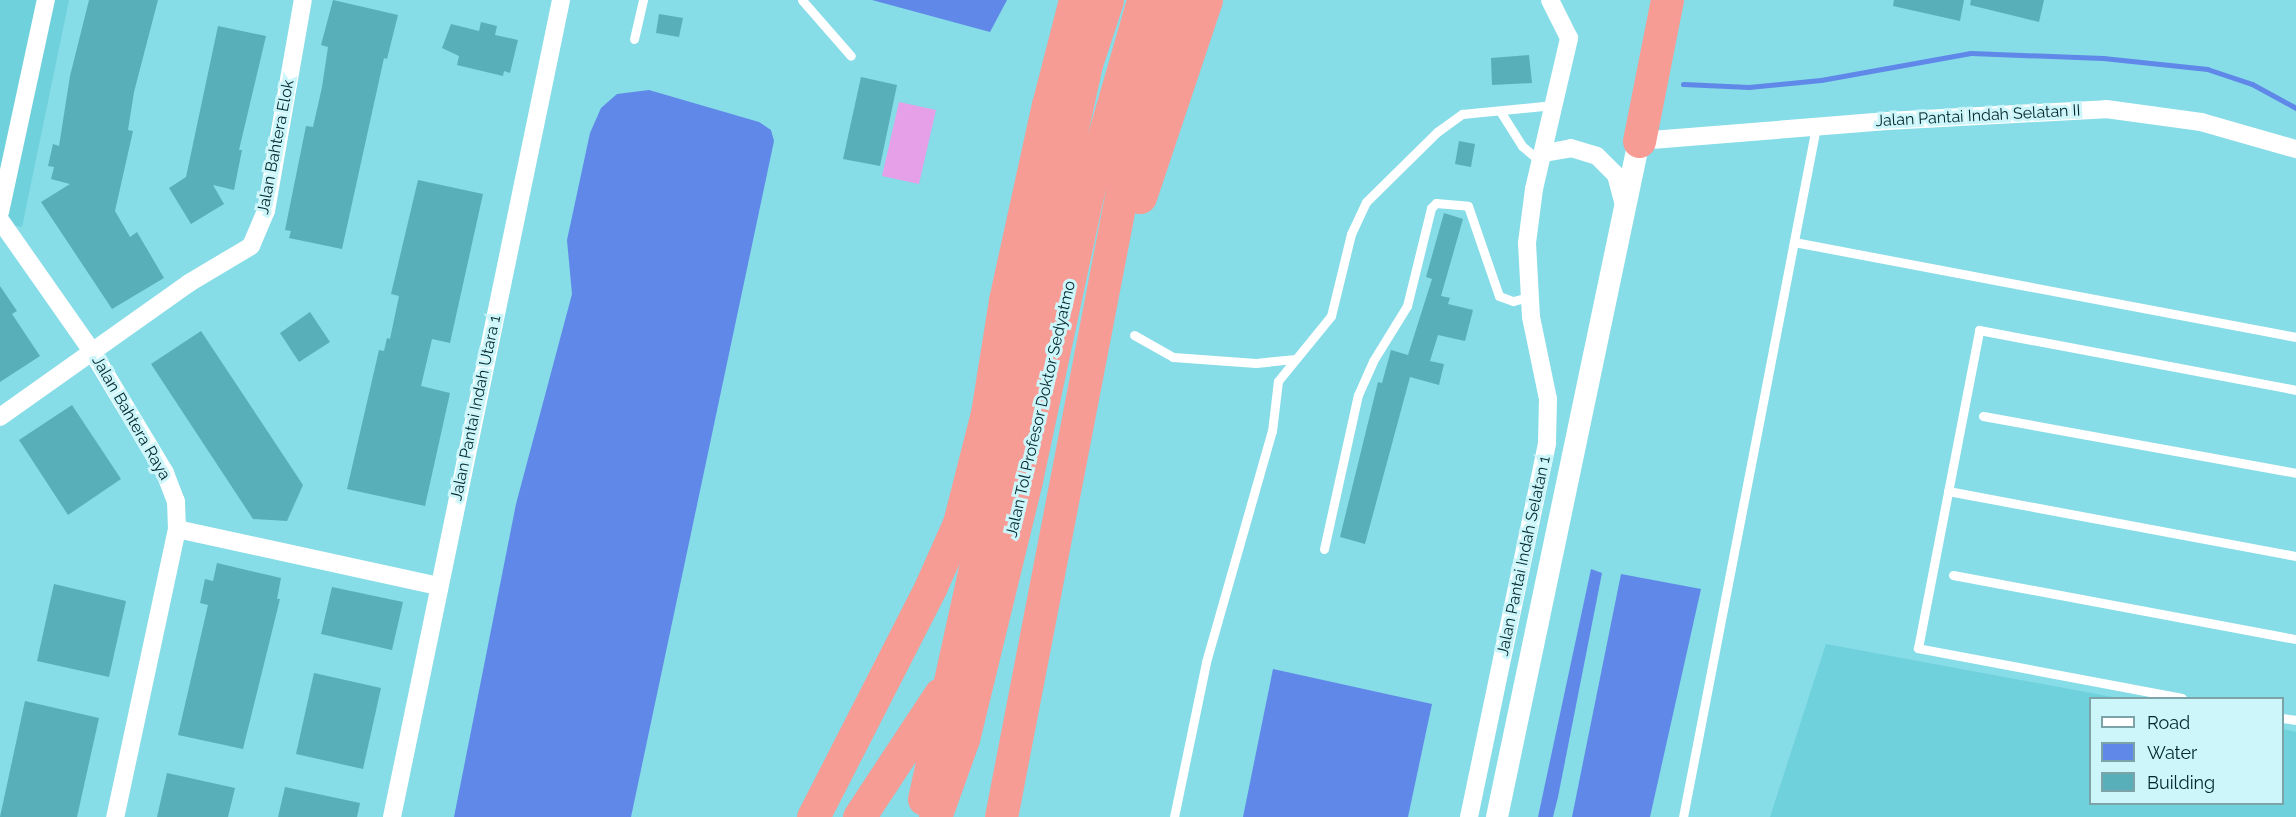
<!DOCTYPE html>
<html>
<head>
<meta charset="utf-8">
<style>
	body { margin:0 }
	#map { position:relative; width:2296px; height:817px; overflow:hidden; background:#86dce7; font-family:Raleway,sans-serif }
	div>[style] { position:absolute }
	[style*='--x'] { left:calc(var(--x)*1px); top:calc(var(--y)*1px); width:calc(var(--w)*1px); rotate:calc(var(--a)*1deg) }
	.built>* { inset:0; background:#6fd1dc }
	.green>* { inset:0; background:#e6a0e8 }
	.water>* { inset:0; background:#6088e8 }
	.stream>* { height:5px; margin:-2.5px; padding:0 2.5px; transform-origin:2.5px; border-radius:2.5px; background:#6088e8 }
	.building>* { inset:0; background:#58afb9 }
	.service>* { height:9px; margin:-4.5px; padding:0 4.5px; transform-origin:4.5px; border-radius:4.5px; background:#fff }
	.minor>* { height:18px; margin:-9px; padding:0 9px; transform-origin:9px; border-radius:9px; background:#fff }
	.tertiary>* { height:22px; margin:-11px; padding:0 11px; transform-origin:11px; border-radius:11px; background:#fff }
	.motorway>* { height:33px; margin:-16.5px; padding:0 16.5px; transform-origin:16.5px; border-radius:16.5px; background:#f69c94 }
	span { translate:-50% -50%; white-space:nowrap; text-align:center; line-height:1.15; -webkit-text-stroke:6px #cdf6fb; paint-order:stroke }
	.street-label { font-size:16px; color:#00272b }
	.legend { position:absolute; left:2089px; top:697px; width:195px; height:108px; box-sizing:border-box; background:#cdf6fb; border:2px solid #7ba3a8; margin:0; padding:8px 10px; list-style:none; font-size:18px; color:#00272b }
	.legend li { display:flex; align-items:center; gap:12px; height:30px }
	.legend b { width:30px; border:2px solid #7ba3a8 }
</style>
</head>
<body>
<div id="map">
	<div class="built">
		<i style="clip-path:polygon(0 0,69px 0,22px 227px,0 223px)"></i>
		<i style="clip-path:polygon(1826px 644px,2118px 698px,2090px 698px,2090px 804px,2282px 804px,2283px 729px,2296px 732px,2296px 817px,1770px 817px)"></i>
	</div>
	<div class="green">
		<i style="clip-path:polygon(899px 102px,936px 110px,919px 184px,882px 176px)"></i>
	</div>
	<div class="water">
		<i style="clip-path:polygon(872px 0,1007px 0,990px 32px)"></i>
		<i style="clip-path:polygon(649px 90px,759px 122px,771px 130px,774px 141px,631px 817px,454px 817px,516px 504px,572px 294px,567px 240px,590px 133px,601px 108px,617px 94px)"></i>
		<i style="clip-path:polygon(1591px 569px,1602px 573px,1558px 797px,1553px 817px,1538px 817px)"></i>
		<i style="clip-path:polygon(1621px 574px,1701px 589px,1650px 817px,1572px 817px)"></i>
		<i style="clip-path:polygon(1273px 669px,1432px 704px,1408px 817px,1243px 817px)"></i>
	</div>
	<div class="stream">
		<i style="--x:1683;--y:84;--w:66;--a:2.6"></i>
		<i style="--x:1749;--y:87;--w:72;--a:-5.6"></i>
		<i style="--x:1821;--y:80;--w:152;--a:-10.2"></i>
		<i style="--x:1971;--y:53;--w:132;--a:2.2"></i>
		<i style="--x:2103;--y:58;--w:105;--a:6"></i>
		<i style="--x:2207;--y:69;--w:47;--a:18.4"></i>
		<i style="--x:2252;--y:84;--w:50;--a:28.6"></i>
	</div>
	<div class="building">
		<i style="clip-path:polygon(89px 0,158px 0,134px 92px,128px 130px,133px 131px,115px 211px,130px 237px,137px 232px,164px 278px,112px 309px,41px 202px,70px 184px,51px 179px,54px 167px,48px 166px,53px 144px,59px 146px,70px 76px)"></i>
		<i style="clip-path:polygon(333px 0,398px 15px,387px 59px,384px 58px,342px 249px,289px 238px,291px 231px,285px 230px,306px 126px,313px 127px,322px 87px,328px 47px,321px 45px)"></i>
		<i style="clip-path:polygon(1894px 0,1964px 0,1960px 21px,1893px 6px)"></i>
		<i style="clip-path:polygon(1971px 0,2044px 0,2039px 22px,1970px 5px)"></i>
		<i style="clip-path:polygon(659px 14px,683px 18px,679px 37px,656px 33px)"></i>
		<i style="clip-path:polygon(481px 22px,497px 26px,495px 35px,518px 40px,510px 73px,504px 71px,503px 76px,457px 65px,459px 56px,442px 48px,451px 24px,479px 31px)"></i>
		<i style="clip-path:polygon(218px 26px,266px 36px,239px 150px,242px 150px,234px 190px,213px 185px,224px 204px,191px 224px,169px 188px,186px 177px)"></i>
		<i style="clip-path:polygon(1529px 55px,1532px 83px,1492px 85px,1491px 58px)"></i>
		<i style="clip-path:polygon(861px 77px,897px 85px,880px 166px,843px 159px)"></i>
		<i style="clip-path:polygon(1459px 141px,1475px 144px,1471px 167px,1455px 164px)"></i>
		<i style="clip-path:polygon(418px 180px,483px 194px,450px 343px,432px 339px,421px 386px,450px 393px,425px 506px,347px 489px,379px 350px,384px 351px,387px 338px,390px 339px,399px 296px,391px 294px)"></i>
		<i style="clip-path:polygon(1444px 213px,1463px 219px,1441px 296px,1450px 298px,1448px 304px,1473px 310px,1465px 341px,1438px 335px,1430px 361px,1444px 364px,1439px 385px,1410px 377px,1365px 544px,1340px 537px,1378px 382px,1382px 383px,1391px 350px,1408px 355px,1432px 279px,1426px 277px)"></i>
		<i style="clip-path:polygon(0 286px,17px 311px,12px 314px,40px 356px,0 382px)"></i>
		<i style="clip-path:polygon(310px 312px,330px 342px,299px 362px,280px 333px)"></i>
		<i style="clip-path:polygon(201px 331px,303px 485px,287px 521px,253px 519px,151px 364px)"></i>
		<i style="clip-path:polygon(72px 405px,121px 479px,68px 515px,19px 440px)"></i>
		<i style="clip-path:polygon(217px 563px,281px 578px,277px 599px,280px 599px,243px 749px,178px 735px,208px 605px,200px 603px,205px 579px,213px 581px)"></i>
		<i style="clip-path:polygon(54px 584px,126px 601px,109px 677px,37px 661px)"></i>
		<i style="clip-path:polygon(332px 587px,403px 602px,392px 650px,321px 634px)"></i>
		<i style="clip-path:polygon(314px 673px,381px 688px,363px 769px,296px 754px)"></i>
		<i style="clip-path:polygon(25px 701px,99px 718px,77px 817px,0 817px)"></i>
		<i style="clip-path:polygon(167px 773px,235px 788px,228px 817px,157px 817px)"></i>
		<i style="clip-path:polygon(285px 787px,360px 803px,357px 817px,278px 817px)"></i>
	</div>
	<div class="service">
		<i style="--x:802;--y:0;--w:74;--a:48.8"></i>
		<i style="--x:634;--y:39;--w:40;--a:-77"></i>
		<i style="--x:1500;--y:111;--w:41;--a:57.8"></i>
		<i style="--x:1522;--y:146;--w:25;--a:40"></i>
		<i style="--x:1794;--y:242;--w:511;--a:10.72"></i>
		<i style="--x:1134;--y:335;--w:45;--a:29.4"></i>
		<i style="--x:1173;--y:357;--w:83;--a:4.1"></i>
		<i style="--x:1256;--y:363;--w:37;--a:-6"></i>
		<i style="--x:1983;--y:416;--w:318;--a:10.3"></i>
		<i style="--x:1948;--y:491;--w:354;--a:10.6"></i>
		<i style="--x:1324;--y:549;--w:158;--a:-77.6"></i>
		<i style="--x:1358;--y:395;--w:37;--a:-66"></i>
		<i style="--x:1373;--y:361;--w:65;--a:-58.3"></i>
		<i style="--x:1407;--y:306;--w:101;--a:-76.2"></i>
		<i style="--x:1431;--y:208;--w:7;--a:-45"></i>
		<i style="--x:1436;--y:203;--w:32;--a:5"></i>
		<i style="--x:1468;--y:206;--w:95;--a:71"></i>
		<i style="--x:1499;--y:296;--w:15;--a:20"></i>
		<i style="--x:1513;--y:301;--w:16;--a:-14"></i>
		<i style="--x:1953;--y:575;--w:349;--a:10.6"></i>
		<i style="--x:2182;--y:698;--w:269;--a:-169.3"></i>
		<i style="--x:1918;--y:648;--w:324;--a:-79.1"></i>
		<i style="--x:1979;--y:330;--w:323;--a:10.7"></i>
		<i style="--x:2282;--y:718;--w:14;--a:8"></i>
		<i style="--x:1174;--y:817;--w:158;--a:-78.3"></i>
		<i style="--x:1206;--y:662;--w:240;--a:-74.1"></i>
		<i style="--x:1272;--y:431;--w:50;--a:-83.2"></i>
		<i style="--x:1278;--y:381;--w:84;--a:-50.8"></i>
		<i style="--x:1331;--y:316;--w:84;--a:-76.3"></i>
		<i style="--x:1351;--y:234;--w:35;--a:-65"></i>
		<i style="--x:1366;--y:202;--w:100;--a:-44.6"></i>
		<i style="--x:1437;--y:132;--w:31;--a:-36"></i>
		<i style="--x:1462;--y:114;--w:92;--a:-5.6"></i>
		<i style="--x:1683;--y:817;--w:703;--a:-79.09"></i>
	</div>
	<div class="minor">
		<i style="--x:1639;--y:141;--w:249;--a:-4.6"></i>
		<i style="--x:1887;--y:121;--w:219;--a:-3.1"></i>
		<i style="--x:2106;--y:109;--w:96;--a:7.8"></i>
		<i style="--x:2201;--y:122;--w:99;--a:15.9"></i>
		<i style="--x:1544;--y:153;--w:27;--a:-10"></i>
		<i style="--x:1571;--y:148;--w:27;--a:17"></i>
		<i style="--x:1597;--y:156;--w:27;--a:45"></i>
		<i style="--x:1616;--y:175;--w:28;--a:75"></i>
		<i style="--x:0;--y:212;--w:217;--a:-77.8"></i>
		<i style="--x:0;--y:220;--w:162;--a:55"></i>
		<i style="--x:93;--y:353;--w:140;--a:59"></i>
		<i style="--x:165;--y:473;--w:30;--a:69"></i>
		<i style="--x:176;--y:501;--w:28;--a:88"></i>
		<i style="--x:177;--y:529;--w:295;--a:102.1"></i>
		<i style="--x:0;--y:417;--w:232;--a:-35.3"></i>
		<i style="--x:189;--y:283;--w:72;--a:-30.8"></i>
		<i style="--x:251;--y:246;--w:38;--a:-67"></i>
		<i style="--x:266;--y:211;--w:214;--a:-80.1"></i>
		<i style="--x:177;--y:529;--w:268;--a:12.3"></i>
		<i style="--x:392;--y:817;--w:834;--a:-78.31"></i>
		<i style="--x:1469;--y:817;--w:382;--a:-78.2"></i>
		<i style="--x:1547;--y:443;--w:44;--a:-88.7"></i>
		<i style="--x:1548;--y:399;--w:84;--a:-101.7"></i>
		<i style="--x:1531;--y:317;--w:74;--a:-93.1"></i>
		<i style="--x:1527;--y:243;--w:54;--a:-82.6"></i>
		<i style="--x:1534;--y:189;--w:155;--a:-76.9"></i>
		<i style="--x:1569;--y:38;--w:42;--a:-116.6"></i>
	</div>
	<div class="tertiary">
		<i style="--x:1497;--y:817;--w:691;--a:-78.14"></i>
	</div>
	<div class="motorway">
		<i style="--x:1639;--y:141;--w:144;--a:-78.8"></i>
		<i style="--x:1140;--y:197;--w:208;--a:-71.5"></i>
		<i style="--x:924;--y:799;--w:753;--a:-77.57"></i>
		<i style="--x:1086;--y:64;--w:67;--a:-71.8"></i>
		<i style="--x:813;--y:817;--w:259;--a:-62.9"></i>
		<i style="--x:931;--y:586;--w:69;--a:-66"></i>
		<i style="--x:959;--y:523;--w:114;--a:-75.7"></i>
		<i style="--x:987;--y:413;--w:114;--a:-80.9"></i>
		<i style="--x:1005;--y:300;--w:200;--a:-77.6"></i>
		<i style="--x:1048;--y:105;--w:108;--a:-75.6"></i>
		<i style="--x:859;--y:817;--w:147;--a:-56.6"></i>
		<i style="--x:935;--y:817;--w:83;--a:-70.3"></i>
		<i style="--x:963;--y:739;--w:267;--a:-76.3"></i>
		<i style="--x:1026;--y:480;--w:296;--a:-77.9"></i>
		<i style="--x:1088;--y:191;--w:199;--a:-73.9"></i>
		<i style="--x:1001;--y:817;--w:638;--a:-79.06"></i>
		<i style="--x:1122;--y:191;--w:74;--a:-77.5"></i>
		<i style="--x:1138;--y:119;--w:124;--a:-73.2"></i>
	</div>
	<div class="street-label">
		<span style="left:1978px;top:116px;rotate:-3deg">Jalan Pantai Indah Selatan II</span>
		<span style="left:276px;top:147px;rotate:-79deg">Jalan Bahtera Elok</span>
		<span style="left:476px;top:408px;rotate:-78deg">Jalan Pantai Indah Utara 1</span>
		<span style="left:1041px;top:409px;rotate:-77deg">Jalan Tol Profesor Doktor Sedyatmo</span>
		<span style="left:131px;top:418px;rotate:60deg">Jalan Bahtera Raya</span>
		<span style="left:1524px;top:556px;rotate:-78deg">Jalan Pantai Indah Selatan 1</span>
	</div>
	<ul class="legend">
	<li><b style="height:8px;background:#fff"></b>Road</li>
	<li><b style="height:16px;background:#6088e8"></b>Water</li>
	<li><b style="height:16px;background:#58afb9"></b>Building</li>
	</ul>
</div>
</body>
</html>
